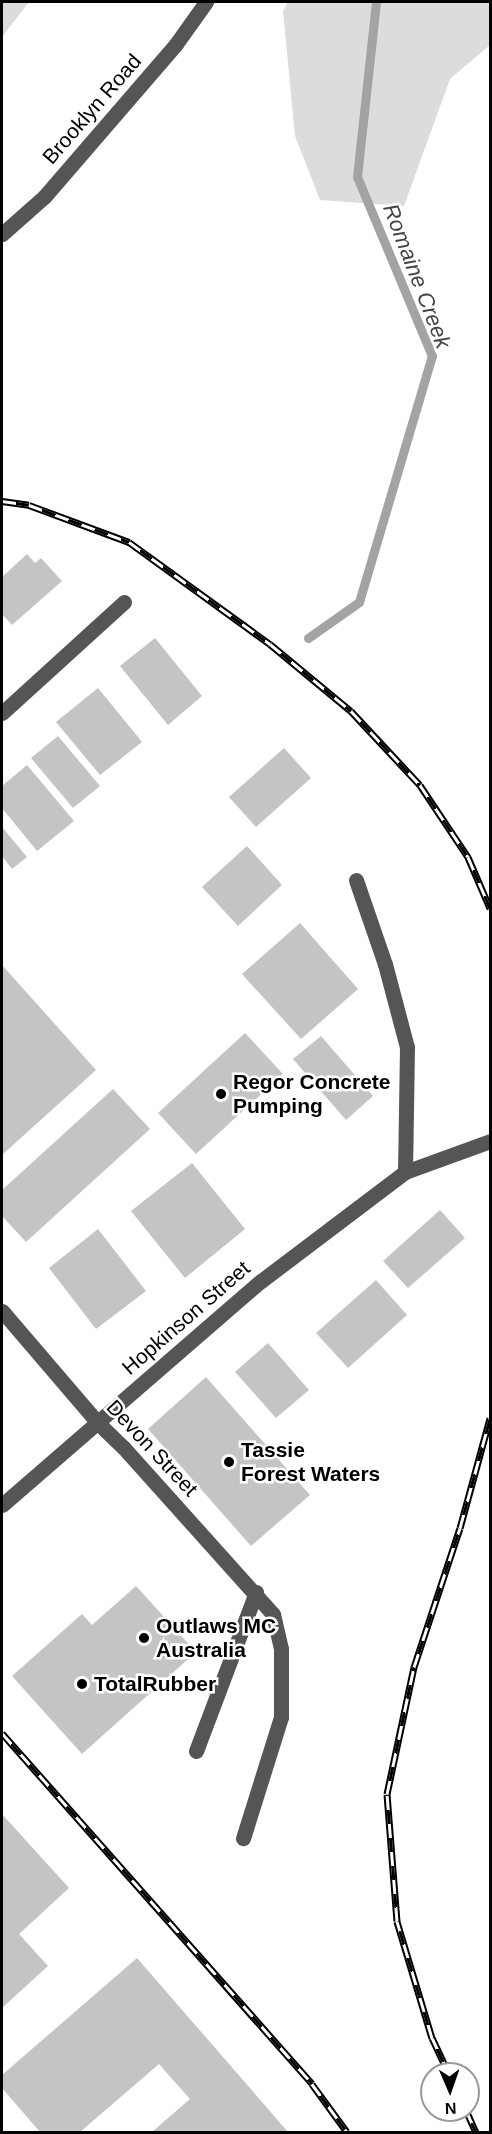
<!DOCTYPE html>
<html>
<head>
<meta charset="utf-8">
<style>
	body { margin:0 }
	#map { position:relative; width:492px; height:2134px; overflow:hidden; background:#fff; font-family:Helvetica,sans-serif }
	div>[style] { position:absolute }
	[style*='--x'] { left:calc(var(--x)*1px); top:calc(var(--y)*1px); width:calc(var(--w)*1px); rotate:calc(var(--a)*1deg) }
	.green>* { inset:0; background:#dcdcdc }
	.stream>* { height:9px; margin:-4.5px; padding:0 4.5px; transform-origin:4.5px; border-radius:4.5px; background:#a3a3a3 }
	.building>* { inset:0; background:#c4c4c4 }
	.minor>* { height:15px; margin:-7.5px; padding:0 7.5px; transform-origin:7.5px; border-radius:7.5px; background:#555 }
	.rail>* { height:7px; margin-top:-3.5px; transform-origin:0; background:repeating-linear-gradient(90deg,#fff 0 14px,#000 0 28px); box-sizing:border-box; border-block:2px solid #000 }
	.dots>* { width:16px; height:16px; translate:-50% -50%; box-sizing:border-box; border:3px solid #fff; border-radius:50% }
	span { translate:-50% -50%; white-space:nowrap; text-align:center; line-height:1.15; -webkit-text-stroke:5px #fff; paint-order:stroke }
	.street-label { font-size:21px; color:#000 }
	.poi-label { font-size:21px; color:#000; font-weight:700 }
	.left { translate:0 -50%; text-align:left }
	.water-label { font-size:22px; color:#444; font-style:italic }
	.frame { position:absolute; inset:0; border:3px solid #000; pointer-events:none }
	.north { position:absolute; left:420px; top:2062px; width:60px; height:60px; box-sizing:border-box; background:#fff; border:2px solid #999; border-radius:50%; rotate:178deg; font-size:16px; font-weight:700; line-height:24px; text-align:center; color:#000 }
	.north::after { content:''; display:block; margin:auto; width:21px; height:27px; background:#000; clip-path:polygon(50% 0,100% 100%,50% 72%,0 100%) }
</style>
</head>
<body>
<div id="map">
	<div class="green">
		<i style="clip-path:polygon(2px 2px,29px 2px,2px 37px)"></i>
		<i style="clip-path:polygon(288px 2px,490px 2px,490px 45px,450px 79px,404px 206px,320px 200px,295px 136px,283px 11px)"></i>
	</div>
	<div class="stream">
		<i style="--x:308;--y:638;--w:62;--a:-35.2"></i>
		<i style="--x:359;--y:602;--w:257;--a:-73.5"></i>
		<i style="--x:432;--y:356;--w:194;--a:-112.7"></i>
		<i style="--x:357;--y:177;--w:176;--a:-83.8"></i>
	</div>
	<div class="building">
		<i style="clip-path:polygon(27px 554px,35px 563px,41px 558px,62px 581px,12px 625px,2px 614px,2px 577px)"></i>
		<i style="clip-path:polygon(155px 638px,202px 696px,168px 725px,120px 666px)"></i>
		<i style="clip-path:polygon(98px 688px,142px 742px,100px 775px,56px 722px)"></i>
		<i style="clip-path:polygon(58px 736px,100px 786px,73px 808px,31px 758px)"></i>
		<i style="clip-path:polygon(284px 748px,311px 778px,256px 827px,229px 797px)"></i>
		<i style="clip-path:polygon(27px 765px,74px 821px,37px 851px,2px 808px,2px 786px)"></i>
		<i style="clip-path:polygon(2px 827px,27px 857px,12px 869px,2px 856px)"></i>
		<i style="clip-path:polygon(247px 846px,282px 885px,238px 926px,202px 887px)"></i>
		<i style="clip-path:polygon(300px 923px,358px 989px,301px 1039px,242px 974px)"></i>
		<i style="clip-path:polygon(2px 965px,96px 1070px,2px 1155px)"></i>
		<i style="clip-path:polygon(245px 1033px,283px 1074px,196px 1154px,158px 1113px)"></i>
		<i style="clip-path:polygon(321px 1036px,373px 1096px,346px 1120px,293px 1059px)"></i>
		<i style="clip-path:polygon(113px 1089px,150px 1129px,26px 1242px,2px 1216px,2px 1190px)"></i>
		<i style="clip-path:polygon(192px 1163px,245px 1229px,185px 1278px,131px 1211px)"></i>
		<i style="clip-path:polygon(440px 1210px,465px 1238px,408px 1288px,383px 1261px)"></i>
		<i style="clip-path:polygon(98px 1229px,146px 1291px,96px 1329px,49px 1268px)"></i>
		<i style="clip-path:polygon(376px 1280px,407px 1315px,348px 1368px,316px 1333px)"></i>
		<i style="clip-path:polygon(268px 1343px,309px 1390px,276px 1418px,235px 1372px)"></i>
		<i style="clip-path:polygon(206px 1377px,310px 1495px,251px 1546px,148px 1429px)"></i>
		<i style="clip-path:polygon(136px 1586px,196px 1652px,82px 1754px,12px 1676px,82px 1614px,92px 1625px)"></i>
		<i style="clip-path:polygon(2px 1814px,69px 1888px,19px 1934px,48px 1966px,2px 2008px)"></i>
		<i style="clip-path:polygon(137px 1958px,262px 2102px,288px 2132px,152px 2132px,190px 2099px,159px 2064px,80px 2132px,40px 2132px,2px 2088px,2px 2075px)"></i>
	</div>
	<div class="minor">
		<i style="--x:2;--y:234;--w:56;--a:-41.4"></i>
		<i style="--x:44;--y:197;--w:202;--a:-49.2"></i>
		<i style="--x:176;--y:44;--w:52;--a:-54.5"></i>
		<i style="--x:2;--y:713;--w:165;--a:-42.3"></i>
		<i style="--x:356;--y:880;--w:89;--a:71"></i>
		<i style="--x:385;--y:964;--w:86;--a:75.2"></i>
		<i style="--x:407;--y:1047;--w:125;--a:90.9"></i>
		<i style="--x:2;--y:1311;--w:148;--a:49.4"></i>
		<i style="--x:98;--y:1423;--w:35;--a:44"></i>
		<i style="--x:123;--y:1447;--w:224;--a:48.1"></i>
		<i style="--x:273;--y:1614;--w:36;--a:77"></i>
		<i style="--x:281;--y:1649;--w:68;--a:90"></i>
		<i style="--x:281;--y:1717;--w:127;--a:107.4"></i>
		<i style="--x:2;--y:1505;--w:342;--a:-40.9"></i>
		<i style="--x:261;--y:1281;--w:181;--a:-37.1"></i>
		<i style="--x:405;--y:1172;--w:90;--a:-20"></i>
		<i style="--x:196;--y:1751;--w:170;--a:-69.3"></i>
	</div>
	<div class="rail">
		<i style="--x:2;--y:501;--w:27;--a:8"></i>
		<i style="--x:29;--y:505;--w:107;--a:20.3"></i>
		<i style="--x:129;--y:542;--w:174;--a:35.9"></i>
		<i style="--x:270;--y:644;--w:105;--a:39.6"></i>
		<i style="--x:351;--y:711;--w:101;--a:47"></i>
		<i style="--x:420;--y:785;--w:87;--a:56.3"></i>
		<i style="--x:468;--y:857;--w:56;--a:66.7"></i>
		<i style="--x:2;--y:1733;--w:468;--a:48.5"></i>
		<i style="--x:312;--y:2084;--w:59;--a:53.9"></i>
		<i style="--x:449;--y:2074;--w:40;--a:-115"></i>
		<i style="--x:432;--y:2038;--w:122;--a:-106.7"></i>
		<i style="--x:397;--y:1921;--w:127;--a:-94.5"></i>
		<i style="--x:387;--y:1794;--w:130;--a:-78"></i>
		<i style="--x:414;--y:1667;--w:146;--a:-71.7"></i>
		<i style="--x:460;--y:1528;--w:114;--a:-74.7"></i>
		<i style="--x:466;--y:2110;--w:24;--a:66"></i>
	</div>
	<div class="dots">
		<i style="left:221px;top:1094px;background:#000"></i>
		<i style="left:229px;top:1462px;background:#000"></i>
		<i style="left:144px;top:1638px;background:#000"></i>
		<i style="left:82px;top:1684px;background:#000"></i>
	</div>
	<div class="street-label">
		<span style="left:92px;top:109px;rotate:-49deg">Brooklyn Road</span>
		<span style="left:186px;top:1318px;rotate:-41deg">Hopkinson Street</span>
		<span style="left:152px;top:1448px;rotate:47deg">Devon Street</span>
	</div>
	<div class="poi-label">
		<span class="left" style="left:233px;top:1094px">Regor Concrete<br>Pumping</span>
		<span class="left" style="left:241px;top:1462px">Tassie<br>Forest Waters</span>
		<span class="left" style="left:156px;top:1638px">Outlaws MC<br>Australia</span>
		<span class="left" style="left:94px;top:1684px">TotalRubber</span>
	</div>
	<div class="water-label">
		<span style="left:417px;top:276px;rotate:69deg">Romaine Creek</span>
	</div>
	<div class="frame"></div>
	<div class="north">N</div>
</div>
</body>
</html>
